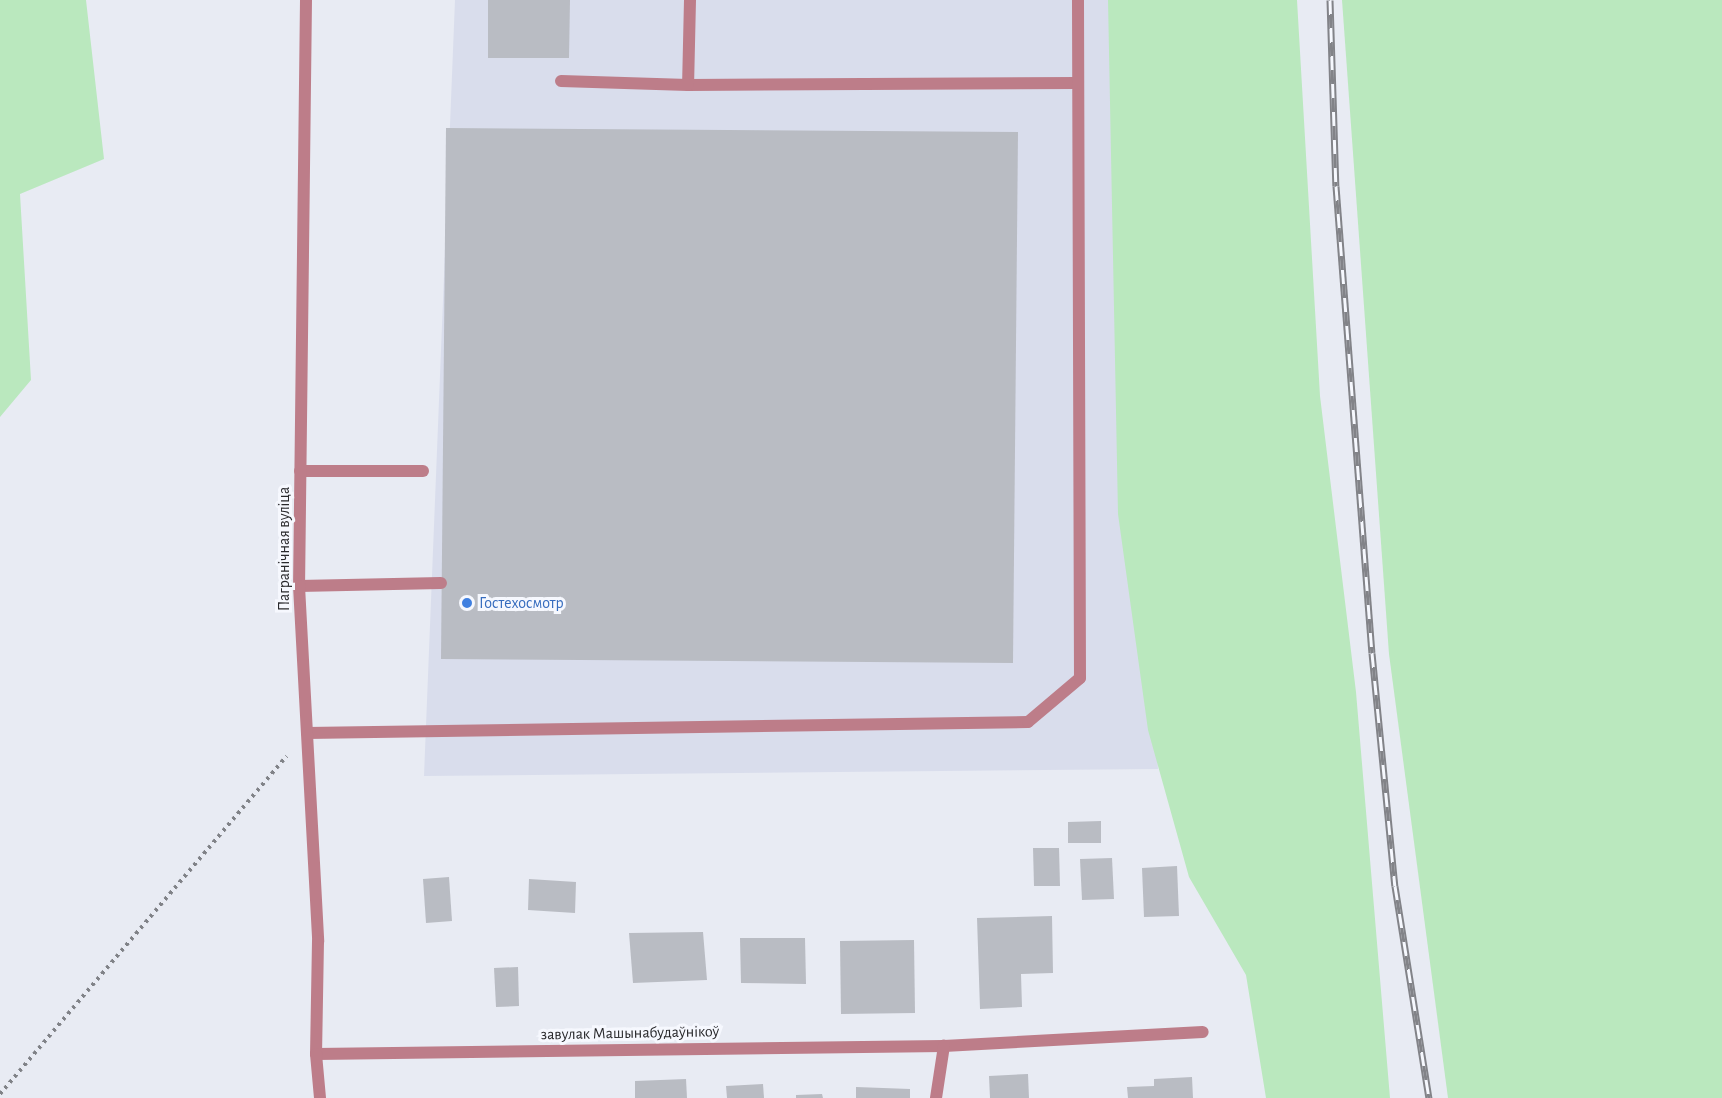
<!DOCTYPE html>
<html>
<head>
<meta charset="utf-8">
<style>
	body { margin:0 }
	#map { position:relative; width:1722px; height:1098px; overflow:hidden; background:#e8ebf3; font-family:"Alegreya Sans",sans-serif }
	div>[style] { position:absolute }
	[style*='--x'] { left:calc(var(--x)*1px); top:calc(var(--y)*1px); width:calc(var(--w)*1px); rotate:calc(var(--a)*1deg) }
	.built>* { inset:0; background:#d9ddec }
	.green>* { inset:0; background:#bae8be }
	.building>* { inset:0; background:#b9bcc3 }
	.path>* { height:4px; margin-top:-2px; transform-origin:0; background:repeating-linear-gradient(90deg,#808287 0 3px,transparent 0 7.5px) }
	.service>* { height:12px; margin:-6px; padding:0 6px; transform-origin:6px; border-radius:6px; background:#bd7d89 }
	.minor>* { height:12px; margin:-6px; padding:0 6px; transform-origin:6px; border-radius:6px; background:#bd7d89 }
	.tertiary>* { height:12px; margin:-6px; padding:0 6px; transform-origin:6px; border-radius:6px; background:#bd7d89 }
	.rail>* { height:7px; margin-top:-3.5px; transform-origin:0; background:repeating-linear-gradient(90deg,#f6f8fe 0 14px,#828388 0 28px); box-sizing:border-box; border-block:2px solid #828388 }
	.dots>* { width:16px; height:16px; translate:-50% -50%; box-sizing:border-box; border:3px solid #f6f8fe; border-radius:50% }
	span { translate:-50% -50%; white-space:nowrap; text-align:center; line-height:1.15; -webkit-text-stroke:6px #f6f8fe; paint-order:stroke }
	.street-label { font-size:16px; color:#28282b }
	.shop-label { font-size:16px; color:#366cbe }
	.left { translate:0 -50%; text-align:left }
</style>
</head>
<body>
<div id="map">
	<div class="built">
		<i style="clip-path:polygon(455px 0,1118px 0,1158px 769px,424px 776px)"></i>
	</div>
	<div class="green">
		<i style="clip-path:polygon(0 0,86px 0,104px 159px,20px 194px,31px 380px,0 417px)"></i>
		<i style="clip-path:polygon(1108px 0,1297px 0,1320px 396px,1356px 692px,1390px 1098px,1266px 1098px,1246px 975px,1189px 877px,1148px 730px,1118px 514px)"></i>
		<i style="clip-path:polygon(1342px 0,1722px 0,1722px 1098px,1448px 1098px,1389px 654px)"></i>
	</div>
	<div class="building">
		<i style="clip-path:polygon(488px 0,570px 0,569px 58px,488px 58px)"></i>
		<i style="clip-path:polygon(446px 128px,1018px 132px,1013px 663px,441px 659px)"></i>
		<i style="clip-path:polygon(1101px 821px,1101px 843px,1068px 843px,1068px 822px)"></i>
		<i style="clip-path:polygon(1033px 848px,1059px 848px,1060px 886px,1034px 886px)"></i>
		<i style="clip-path:polygon(1112px 858px,1114px 899px,1082px 900px,1080px 859px)"></i>
		<i style="clip-path:polygon(1177px 866px,1179px 916px,1144px 917px,1142px 868px)"></i>
		<i style="clip-path:polygon(449px 877px,452px 921px,426px 923px,423px 879px)"></i>
		<i style="clip-path:polygon(529px 879px,576px 882px,575px 913px,528px 910px)"></i>
		<i style="clip-path:polygon(1052px 916px,1053px 973px,1021px 974px,1022px 1007px,980px 1009px,977px 918px)"></i>
		<i style="clip-path:polygon(703px 932px,707px 980px,633px 983px,629px 933px)"></i>
		<i style="clip-path:polygon(740px 938px,805px 938px,806px 984px,741px 983px)"></i>
		<i style="clip-path:polygon(914px 940px,915px 1013px,841px 1014px,840px 941px)"></i>
		<i style="clip-path:polygon(518px 967px,519px 1006px,496px 1007px,494px 968px)"></i>
		<i style="clip-path:polygon(1028px 1074px,1029px 1098px,990px 1098px,989px 1076px)"></i>
		<i style="clip-path:polygon(1192px 1077px,1193px 1098px,1128px 1098px,1127px 1087px,1154px 1086px,1154px 1079px)"></i>
		<i style="clip-path:polygon(686px 1079px,687px 1098px,635px 1098px,635px 1081px)"></i>
		<i style="clip-path:polygon(763px 1084px,764px 1098px,727px 1098px,726px 1086px)"></i>
		<i style="clip-path:polygon(856px 1087px,910px 1089px,910px 1098px,856px 1098px)"></i>
		<i style="clip-path:polygon(822px 1094px,823px 1098px,796px 1098px,796px 1095px)"></i>
	</div>
	<div class="path">
		<i style="--x:0;--y:1094;--w:443;--a:-49.7"></i>
	</div>
	<div class="service">
		<i style="--x:690;--y:0;--w:85;--a:91.3"></i>
		<i style="--x:688;--y:85;--w:390;--a:-0.3"></i>
		<i style="--x:561;--y:81;--w:127;--a:1.8"></i>
		<i style="--x:300;--y:471;--w:123;--a:0"></i>
		<i style="--x:299;--y:586;--w:142;--a:-1.2"></i>
		<i style="--x:307;--y:733;--w:721;--a:-0.87"></i>
		<i style="--x:1028;--y:722;--w:68;--a:-40.2"></i>
		<i style="--x:1080;--y:678;--w:678;--a:-90.17"></i>
	</div>
	<div class="minor">
		<i style="--x:316;--y:1054;--w:628;--a:-0.73"></i>
		<i style="--x:944;--y:1046;--w:259;--a:-3.1"></i>
		<i style="--x:936;--y:1098;--w:53;--a:-81.3"></i>
	</div>
	<div class="tertiary">
		<i style="--x:306;--y:0;--w:586;--a:90.68"></i>
		<i style="--x:299;--y:586;--w:356;--a:86.9"></i>
		<i style="--x:318;--y:941;--w:113;--a:91"></i>
		<i style="--x:316;--y:1054;--w:44;--a:84.8"></i>
	</div>
	<div class="rail">
		<i style="--x:1330;--y:0;--w:186;--a:88.2"></i>
		<i style="--x:1336;--y:186;--w:468;--a:85.6"></i>
		<i style="--x:1372;--y:653;--w:234;--a:84.4"></i>
		<i style="--x:1395;--y:886;--w:215;--a:80.9"></i>
	</div>
	<div class="dots">
		<i style="left:467px;top:603px;background:#3f7fe0"></i>
	</div>
	<div class="street-label">
		<span style="left:284px;top:549px;rotate:-90deg">Пагранічная вуліца</span>
		<span style="left:630px;top:1033px;rotate:-1deg">завулак Машынабудаўнікоў</span>
	</div>
	<div class="shop-label">
		<span class="left" style="left:479px;top:603px">Гостехосмотр</span>
	</div>
</div>
</body>
</html>
